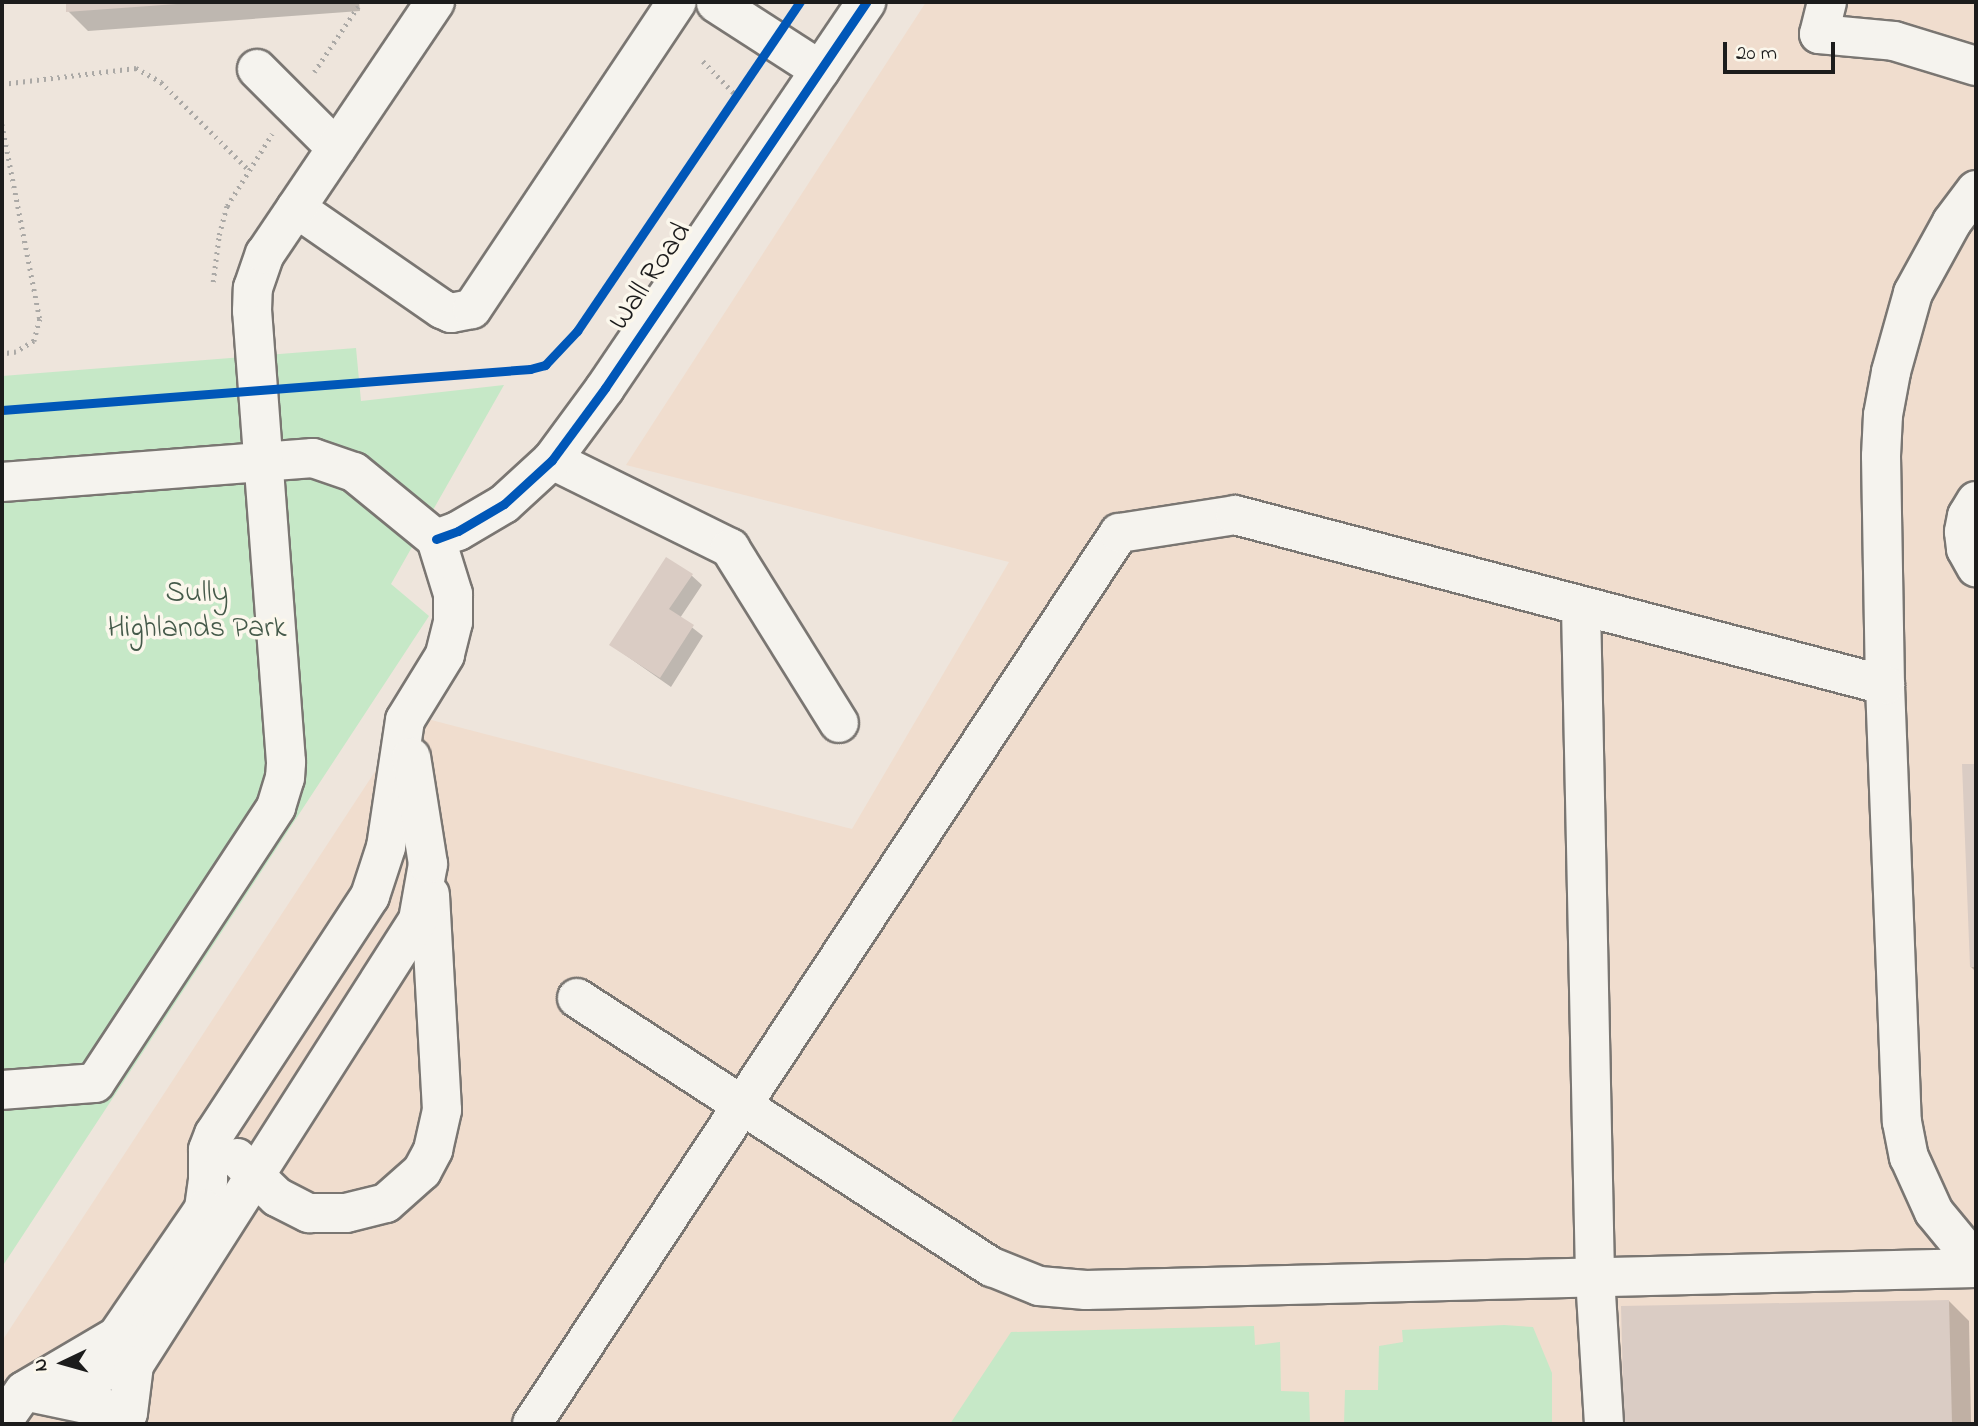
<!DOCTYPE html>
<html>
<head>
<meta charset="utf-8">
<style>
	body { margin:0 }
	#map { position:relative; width:1978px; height:1426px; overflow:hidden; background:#eee5dc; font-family:"Indie Flower",sans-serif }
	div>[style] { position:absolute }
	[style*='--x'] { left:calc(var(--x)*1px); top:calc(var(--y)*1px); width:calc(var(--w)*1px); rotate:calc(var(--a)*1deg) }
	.built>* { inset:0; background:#f0ddce }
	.green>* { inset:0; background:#c6e8c7 }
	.shadow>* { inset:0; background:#0003 }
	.building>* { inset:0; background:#daccc4 }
	.path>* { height:4.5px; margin-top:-2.25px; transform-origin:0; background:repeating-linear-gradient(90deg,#aba9a6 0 2px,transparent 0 7px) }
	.roads { filter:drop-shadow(2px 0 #7a7672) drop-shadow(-2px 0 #7a7672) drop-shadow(0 2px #7a7672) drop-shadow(0 -2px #7a7672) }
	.minor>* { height:38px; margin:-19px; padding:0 19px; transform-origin:19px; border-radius:19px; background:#f5f3ee }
	.cycleway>* { height:9px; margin:-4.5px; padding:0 4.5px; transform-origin:4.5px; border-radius:4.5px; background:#0057b8 }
	span { translate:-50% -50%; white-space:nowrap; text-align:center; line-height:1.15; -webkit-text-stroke:7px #fbf7ec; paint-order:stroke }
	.street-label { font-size:30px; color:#1c1c1c }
	.park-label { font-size:30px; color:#455a4a }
	.frame { position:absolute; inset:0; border:4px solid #1c1c1c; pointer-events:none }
	.north { position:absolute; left:28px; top:1328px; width:70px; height:70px; -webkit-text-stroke:5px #fbf7ec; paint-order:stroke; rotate:265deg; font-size:19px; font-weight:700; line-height:28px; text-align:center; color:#1c1c1c }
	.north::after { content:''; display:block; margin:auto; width:24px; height:32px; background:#1c1c1c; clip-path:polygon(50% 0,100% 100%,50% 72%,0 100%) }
	.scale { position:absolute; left:1723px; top:42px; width:112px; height:32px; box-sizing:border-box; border:4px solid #1c1c1c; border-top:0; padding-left:9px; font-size:21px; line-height:24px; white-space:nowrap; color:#1c1c1c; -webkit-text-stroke:5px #fbf7ec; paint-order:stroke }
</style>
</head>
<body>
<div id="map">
	<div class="built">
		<i style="clip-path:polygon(926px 2px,1976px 2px,1976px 1424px,2px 1424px,2px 1341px,412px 715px,852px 829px,1009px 562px,626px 465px)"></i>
	</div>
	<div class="green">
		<i style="clip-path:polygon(356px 348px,361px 401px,504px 385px,391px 584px,429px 616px,2px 1267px,2px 376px)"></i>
		<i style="clip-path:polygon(1504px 1325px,1533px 1327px,1552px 1373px,1552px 1424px,1344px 1424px,1345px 1390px,1378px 1390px,1379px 1346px,1403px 1342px,1402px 1330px)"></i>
		<i style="clip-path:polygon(1254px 1326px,1255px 1345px,1280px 1342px,1281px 1391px,1309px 1392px,1310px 1424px,950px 1424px,1011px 1332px)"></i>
	</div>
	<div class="shadow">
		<i style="clip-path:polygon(67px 2px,359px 2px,360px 11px,88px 31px,68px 11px)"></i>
		<i style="clip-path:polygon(691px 575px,702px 585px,680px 618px,703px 636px,671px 687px,611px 645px)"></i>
		<i style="clip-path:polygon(1976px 765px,1976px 972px,1971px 967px,1964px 766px)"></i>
		<i style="clip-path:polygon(1949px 1301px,1969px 1321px,1971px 1424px,1625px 1424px,1623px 1308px)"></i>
	</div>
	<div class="building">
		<i style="clip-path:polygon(66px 2px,177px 2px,177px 4px,66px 12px)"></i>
		<i style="clip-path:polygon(666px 557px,693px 574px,669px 609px,694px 625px,660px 678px,609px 645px)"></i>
		<i style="clip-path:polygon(1962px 764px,1976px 764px,1976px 967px,1970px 967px)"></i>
		<i style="clip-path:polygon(1949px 1300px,1952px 1424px,1624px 1424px,1621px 1306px)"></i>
	</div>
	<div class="path">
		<i style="--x:703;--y:61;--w:47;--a:45.9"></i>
		<i style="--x:314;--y:72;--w:84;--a:-56.1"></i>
		<i style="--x:2;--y:84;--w:135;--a:-6.8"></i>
		<i style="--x:136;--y:68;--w:29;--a:29"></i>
		<i style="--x:161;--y:82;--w:123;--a:45"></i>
		<i style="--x:2;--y:124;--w:199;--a:79"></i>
		<i style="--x:40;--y:319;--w:23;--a:105"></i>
		<i style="--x:34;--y:341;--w:21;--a:149"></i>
		<i style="--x:16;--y:352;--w:14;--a:172"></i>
		<i style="--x:213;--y:282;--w:47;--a:-82.7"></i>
		<i style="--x:219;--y:235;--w:30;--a:-75"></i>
		<i style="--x:227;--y:206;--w:85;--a:-58"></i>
	</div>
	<div class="roads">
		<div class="minor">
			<i style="--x:1827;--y:2;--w:33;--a:104"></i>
			<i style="--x:1819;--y:34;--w:75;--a:5.3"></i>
			<i style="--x:1894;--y:41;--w:86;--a:17"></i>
			<i style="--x:716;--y:3;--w:124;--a:32.8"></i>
			<i style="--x:257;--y:69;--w:112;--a:45"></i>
			<i style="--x:1976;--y:190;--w:40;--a:127"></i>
			<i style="--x:1952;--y:222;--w:81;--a:118.8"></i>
			<i style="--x:1913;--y:293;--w:82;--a:105.6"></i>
			<i style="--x:1891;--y:372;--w:44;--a:100.5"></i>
			<i style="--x:1883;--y:415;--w:41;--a:92.8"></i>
			<i style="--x:1881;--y:456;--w:229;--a:89"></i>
			<i style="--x:1885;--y:685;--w:437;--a:87.8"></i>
			<i style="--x:1902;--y:1122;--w:36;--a:79"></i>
			<i style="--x:1909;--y:1157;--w:60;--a:65.6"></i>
			<i style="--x:1934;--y:1212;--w:66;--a:50.5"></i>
			<i style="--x:296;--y:208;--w:178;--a:34.7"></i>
			<i style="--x:442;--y:309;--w:10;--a:24"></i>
			<i style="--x:451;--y:313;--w:21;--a:-11"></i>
			<i style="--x:472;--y:309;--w:369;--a:-56.3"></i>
			<i style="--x:552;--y:460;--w:199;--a:26.3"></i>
			<i style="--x:730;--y:548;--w:206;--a:58.1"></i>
			<i style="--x:2;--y:482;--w:312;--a:-4.4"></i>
			<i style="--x:313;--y:458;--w:43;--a:18.9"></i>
			<i style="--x:354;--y:472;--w:106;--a:39.3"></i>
			<i style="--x:436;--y:539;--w:58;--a:72.8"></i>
			<i style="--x:453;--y:594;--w:28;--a:90"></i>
			<i style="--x:453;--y:622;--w:34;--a:104"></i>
			<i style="--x:445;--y:655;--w:76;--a:121.6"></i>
			<i style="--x:405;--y:720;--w:128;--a:98.5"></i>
			<i style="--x:386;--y:847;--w:52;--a:108.1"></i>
			<i style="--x:370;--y:896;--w:285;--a:123.2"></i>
			<i style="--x:214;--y:1134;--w:17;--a:111"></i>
			<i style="--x:208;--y:1150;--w:30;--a:90"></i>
			<i style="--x:208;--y:1180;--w:29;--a:98"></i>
			<i style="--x:204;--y:1209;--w:154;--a:124.4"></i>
			<i style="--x:117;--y:1336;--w:108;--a:149.4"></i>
			<i style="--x:24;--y:1391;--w:39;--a:125"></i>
			<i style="--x:1976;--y:501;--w:17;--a:121"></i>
			<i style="--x:1967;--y:516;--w:16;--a:101"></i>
			<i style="--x:1964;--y:532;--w:17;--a:83"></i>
			<i style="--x:1966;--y:549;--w:21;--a:61"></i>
			<i style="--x:436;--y:539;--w:23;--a:-20"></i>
			<i style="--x:458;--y:531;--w:53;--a:-30.4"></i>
			<i style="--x:504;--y:504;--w:65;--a:-42.5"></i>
			<i style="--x:552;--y:460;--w:89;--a:-53.6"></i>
			<i style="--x:605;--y:388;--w:466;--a:-55.9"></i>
			<i style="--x:1581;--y:607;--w:670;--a:88.8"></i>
			<i style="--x:1595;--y:1277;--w:147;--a:86.5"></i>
			<i style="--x:577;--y:998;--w:495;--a:33"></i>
			<i style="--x:992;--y:1267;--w:51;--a:22"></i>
			<i style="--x:1039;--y:1286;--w:47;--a:4.9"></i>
			<i style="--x:1086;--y:1290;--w:890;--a:-1.42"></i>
			<i style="--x:2;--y:1090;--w:93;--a:-4.3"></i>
			<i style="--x:95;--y:1083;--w:330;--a:-56.7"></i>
			<i style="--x:276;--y:807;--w:30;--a:-73"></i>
			<i style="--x:285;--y:778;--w:16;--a:-86"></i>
			<i style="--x:286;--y:762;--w:452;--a:-94.3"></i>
			<i style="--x:252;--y:311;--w:23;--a:-88"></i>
			<i style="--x:253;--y:288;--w:36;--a:-71"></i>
			<i style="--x:265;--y:254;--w:304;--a:-56"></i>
			<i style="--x:237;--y:1158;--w:56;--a:44.3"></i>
			<i style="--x:277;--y:1197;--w:36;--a:27"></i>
			<i style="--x:309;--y:1213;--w:37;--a:0"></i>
			<i style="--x:346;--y:1213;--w:41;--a:-14"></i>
			<i style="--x:386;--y:1203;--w:48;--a:-41.6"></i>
			<i style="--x:422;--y:1171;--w:24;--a:-62"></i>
			<i style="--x:433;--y:1150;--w:41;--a:-77.3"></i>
			<i style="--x:442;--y:1110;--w:216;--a:-93.2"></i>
			<i style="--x:60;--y:1382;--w:76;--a:-12.9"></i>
			<i style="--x:134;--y:1365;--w:528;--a:-57.45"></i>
			<i style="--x:418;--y:920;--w:57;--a:-79.9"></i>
			<i style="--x:428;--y:864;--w:108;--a:-99"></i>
			<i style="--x:33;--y:1393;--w:97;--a:11.9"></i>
			<i style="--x:128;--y:1413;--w:48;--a:-82.9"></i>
			<i style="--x:532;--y:1424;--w:1067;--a:-56.62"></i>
			<i style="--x:1119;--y:533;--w:117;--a:-8.8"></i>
			<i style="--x:1235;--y:515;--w:672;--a:14.66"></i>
		</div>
	</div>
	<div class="cycleway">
		<i style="--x:2;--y:410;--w:530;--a:-4.44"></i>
		<i style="--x:530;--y:369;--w:16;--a:-15"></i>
		<i style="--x:545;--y:365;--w:47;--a:-46.7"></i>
		<i style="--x:577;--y:331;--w:397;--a:-55.9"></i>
		<i style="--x:436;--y:539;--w:23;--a:-20"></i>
		<i style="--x:458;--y:531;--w:53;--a:-30.4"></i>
		<i style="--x:504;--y:504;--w:65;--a:-42.5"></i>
		<i style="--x:552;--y:460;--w:89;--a:-53.6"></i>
		<i style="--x:605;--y:388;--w:466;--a:-55.9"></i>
	</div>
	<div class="street-label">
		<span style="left:651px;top:277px;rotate:-56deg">Wall Road</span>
	</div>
	<div class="park-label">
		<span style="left:197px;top:611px">Sully<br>Highlands Park</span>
	</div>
	<div class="frame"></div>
	<div class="north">N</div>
	<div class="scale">20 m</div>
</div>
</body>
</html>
